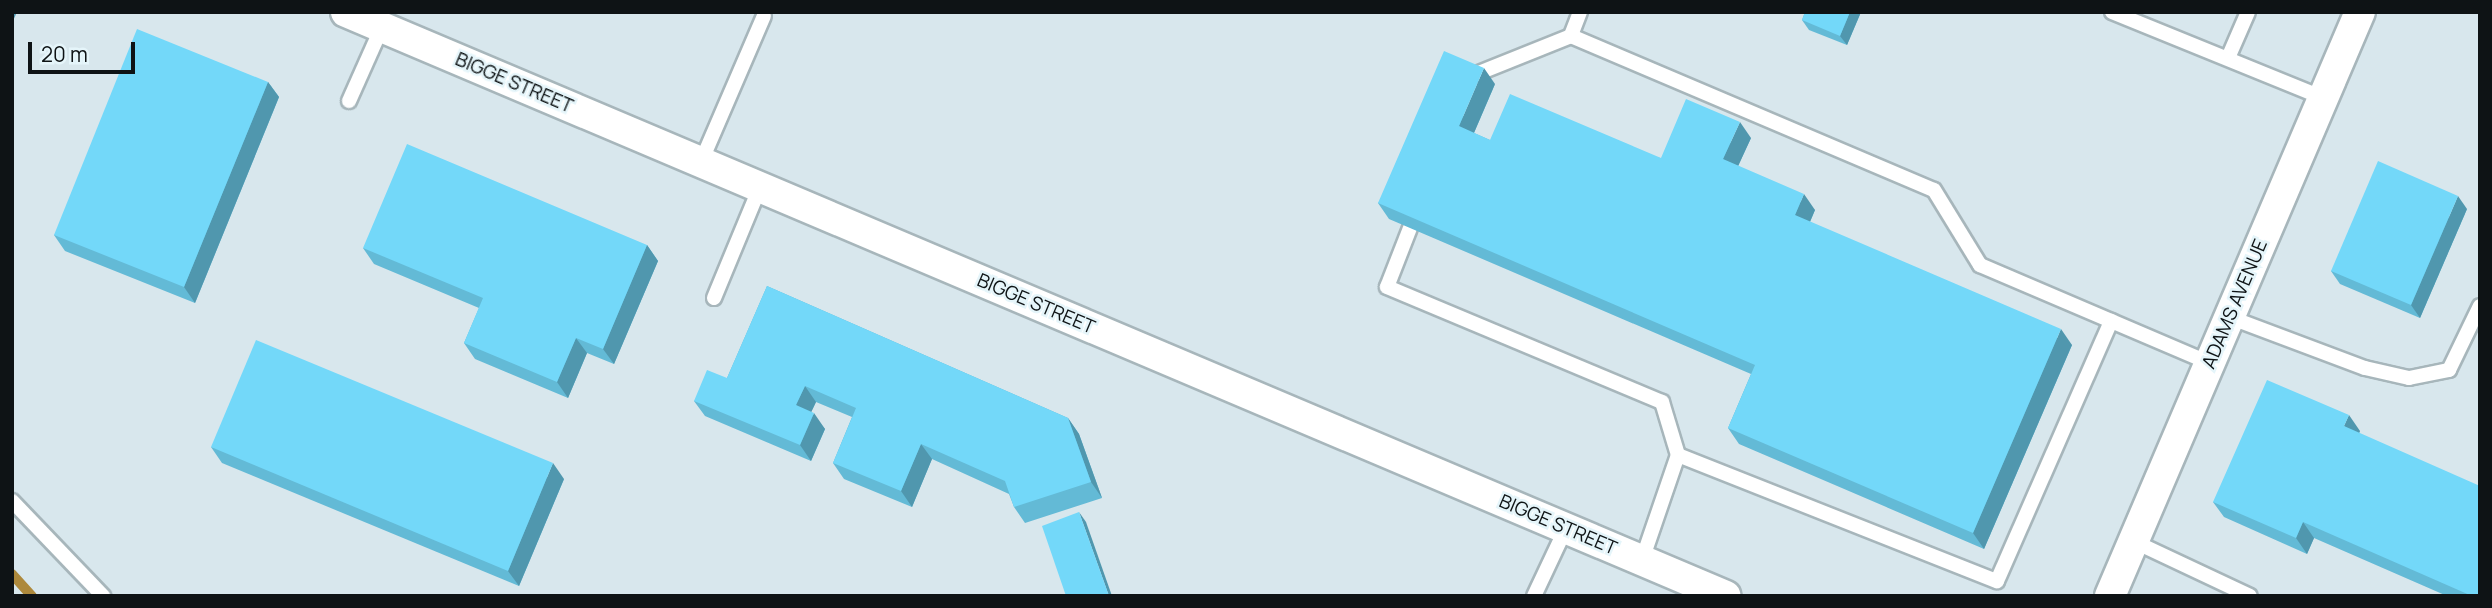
<!DOCTYPE html>
<html>
<head>
<meta charset="utf-8">
<style>
	body { margin:0 }
	#map { position:relative; width:2492px; height:608px; overflow:hidden; background:#d8e7ed; font-family:Manrope,sans-serif }
	div>[style] { position:absolute }
	[style*='--x'] { left:calc(var(--x)*1px); top:calc(var(--y)*1px); width:calc(var(--w)*1px); rotate:calc(var(--a)*1deg) }
	.stream>* { height:10px; margin:-5px; padding:0 5px; transform-origin:5px; border-radius:5px; background:#ad893c }
	.roads { filter:drop-shadow(2px 0 #a7b6bb) drop-shadow(-2px 0 #a7b6bb) drop-shadow(0 2px #a7b6bb) drop-shadow(0 -2px #a7b6bb) }
	.service>* { height:14px; margin:-7px; padding:0 7px; transform-origin:7px; border-radius:7px; background:#fff }
	.minor>* { height:30px; margin:-15px; padding:0 15px; transform-origin:15px; border-radius:15px; background:#fff }
	.wall>* { inset:0; background:#63bad6 }
	.shaded-wall>* { inset:0; background:#5097ae }
	.building>* { inset:0; background:#73d8f9 }
	span { translate:-50% -50%; white-space:nowrap; text-align:center; line-height:1.15; -webkit-text-stroke:5px #e5f5fa; paint-order:stroke }
	.street-label { font-size:19px; color:#0e1315 }
	.frame { position:absolute; inset:0; border:14px solid #0e1315; pointer-events:none }
	.scale { position:absolute; left:28px; top:42px; width:107px; height:32px; box-sizing:border-box; border:4px solid #0e1315; border-top:0; padding-left:9px; font-size:21px; line-height:24px; white-space:nowrap; color:#0e1315; -webkit-text-stroke:5px #e5f5fa; paint-order:stroke }
</style>
</head>
<body>
<div id="map">
	<div class="stream">
		<i style="--x:12;--y:574;--w:30;--a:48"></i>
	</div>
	<div class="roads">
		<div class="service">
			<i style="--x:1580;--y:12;--w:26;--a:111"></i>
			<i style="--x:1571;--y:36;--w:394;--a:23"></i>
			<i style="--x:1934;--y:190;--w:88;--a:58.5"></i>
			<i style="--x:1980;--y:265;--w:250;--a:23.1"></i>
			<i style="--x:2112;--y:12;--w:229;--a:22.1"></i>
			<i style="--x:2228;--y:58;--w:50;--a:-66.5"></i>
			<i style="--x:1474;--y:75;--w:105;--a:-21.9"></i>
			<i style="--x:349;--y:101;--w:81;--a:-66"></i>
			<i style="--x:701;--y:162;--w:159;--a:-66.7"></i>
			<i style="--x:1410;--y:228;--w:63;--a:111.3"></i>
			<i style="--x:1387;--y:287;--w:298;--a:22.7"></i>
			<i style="--x:1662;--y:402;--w:55;--a:73.2"></i>
			<i style="--x:1678;--y:455;--w:343;--a:21.6"></i>
			<i style="--x:1997;--y:581;--w:284;--a:-66.3"></i>
			<i style="--x:714;--y:298;--w:120;--a:-67.5"></i>
			<i style="--x:2229;--y:317;--w:145;--a:20.6"></i>
			<i style="--x:2365;--y:368;--w:45;--a:12.8"></i>
			<i style="--x:2409;--y:378;--w:41;--a:-11.3"></i>
			<i style="--x:2449;--y:370;--w:71;--a:-64.2"></i>
			<i style="--x:12;--y:501;--w:132;--a:46.2"></i>
			<i style="--x:2133;--y:541;--w:129;--a:25.2"></i>
			<i style="--x:1642;--y:560;--w:111;--a:-71.1"></i>
			<i style="--x:1534;--y:596;--w:75;--a:-64.8"></i>
		</div>
		<div class="minor">
			<i style="--x:346;--y:12;--w:1498;--a:22.94"></i>
			<i style="--x:2110;--y:596;--w:635;--a:-66.83"></i>
		</div>
	</div>
	<div class="wall">
		<i style="clip-path:polygon(1805px 12px,1861px 12px,1847px 45px,1809px 30px,1802px 20px)"></i>
		<i style="clip-path:polygon(268px 82px,279px 97px,195px 303px,65px 251px,54px 235px)"></i>
		<i style="clip-path:polygon(1495px 84px,1474px 133px,1490px 140px,1661px 158px,1751px 138px,1738px 166px,1815px 210px,1810px 222px,2072px 345px,1984px 549px,1739px 444px,1728px 428px,1751px 374px,1389px 219px,1378px 203px)"></i>
		<i style="clip-path:polygon(2467px 209px,2420px 318px,2340px 284px,2331px 271px)"></i>
		<i style="clip-path:polygon(647px 245px,658px 261px,614px 364px,587px 353px,568px 398px,475px 359px,464px 343px,479px 308px,374px 264px,363px 248px)"></i>
		<i style="clip-path:polygon(767px 286px,1068px 418px,1079px 434px,1102px 498px,1025px 523px,1014px 507px,1009px 494px,932px 459px,912px 507px,844px 479px,833px 463px,852px 417px,816px 402px,811px 412px,825px 429px,811px 461px,705px 416px,694px 401px,727px 378px)"></i>
		<i style="clip-path:polygon(2360px 431px,2359px 433px,2480px 596px,2447px 596px,2314px 538px,2307px 554px,2224px 517px,2213px 502px)"></i>
		<i style="clip-path:polygon(211px 447px,564px 479px,519px 586px,222px 463px)"></i>
	</div>
	<div class="shaded-wall">
		<i style="clip-path:polygon(12px 12px,17px 12px,12px 23px)"></i>
		<i style="clip-path:polygon(1850px 12px,1861px 12px,1847px 45px,1840px 36px)"></i>
		<i style="clip-path:polygon(1484px 68px,1495px 84px,1470px 142px,1459px 126px)"></i>
		<i style="clip-path:polygon(268px 82px,279px 97px,195px 303px,184px 287px)"></i>
		<i style="clip-path:polygon(1740px 122px,1751px 138px,1734px 175px,1723px 159px)"></i>
		<i style="clip-path:polygon(1804px 194px,1815px 210px,1806px 231px,1795px 215px)"></i>
		<i style="clip-path:polygon(2458px 196px,2467px 209px,2420px 318px,2411px 305px)"></i>
		<i style="clip-path:polygon(647px 245px,658px 261px,614px 364px,603px 349px)"></i>
		<i style="clip-path:polygon(2061px 329px,2072px 345px,1984px 549px,1973px 533px)"></i>
		<i style="clip-path:polygon(576px 338px,587px 353px,568px 398px,557px 382px)"></i>
		<i style="clip-path:polygon(805px 386px,816px 402px,807px 421px,796px 405px)"></i>
		<i style="clip-path:polygon(814px 413px,825px 429px,811px 461px,800px 445px)"></i>
		<i style="clip-path:polygon(2349px 415px,2360px 431px,2355px 442px,2344px 426px)"></i>
		<i style="clip-path:polygon(1068px 418px,1079px 434px,1102px 498px,1091px 482px)"></i>
		<i style="clip-path:polygon(921px 444px,932px 459px,912px 507px,901px 491px)"></i>
		<i style="clip-path:polygon(553px 463px,564px 479px,519px 586px,508px 571px)"></i>
		<i style="clip-path:polygon(1079px 512px,1086px 522px,1112px 596px,1109px 596px)"></i>
		<i style="clip-path:polygon(2303px 522px,2314px 538px,2307px 554px,2296px 538px)"></i>
	</div>
	<div class="building">
		<i style="clip-path:polygon(1805px 12px,1850px 12px,1840px 36px,1802px 20px)"></i>
		<i style="clip-path:polygon(137px 29px,268px 82px,184px 287px,54px 235px)"></i>
		<i style="clip-path:polygon(1444px 51px,1484px 68px,1459px 126px,1490px 140px,1510px 94px,1661px 158px,1686px 99px,1740px 122px,1723px 159px,1804px 194px,1795px 215px,2061px 329px,1973px 533px,1728px 428px,1755px 365px,1378px 203px)"></i>
		<i style="clip-path:polygon(407px 144px,647px 245px,603px 349px,576px 338px,557px 382px,464px 343px,483px 298px,363px 248px)"></i>
		<i style="clip-path:polygon(2378px 161px,2458px 196px,2411px 305px,2331px 271px)"></i>
		<i style="clip-path:polygon(767px 286px,1068px 418px,1091px 482px,1014px 507px,1005px 481px,921px 444px,901px 491px,833px 463px,856px 408px,805px 386px,796px 405px,814px 413px,800px 445px,694px 401px,707px 370px,727px 378px)"></i>
		<i style="clip-path:polygon(256px 340px,553px 463px,508px 571px,211px 447px)"></i>
		<i style="clip-path:polygon(2267px 380px,2349px 415px,2344px 426px,2480px 486px,2480px 596px,2472px 596px,2303px 522px,2296px 538px,2213px 502px)"></i>
		<i style="clip-path:polygon(1079px 512px,1109px 596px,1066px 596px,1042px 526px)"></i>
	</div>
	<div class="street-label">
		<span style="left:514px;top:83px;rotate:23deg">BIGGE STREET</span>
		<span style="left:1036px;top:304px;rotate:23deg">BIGGE STREET</span>
		<span style="left:2235px;top:304px;rotate:-67deg">ADAMS AVENUE</span>
		<span style="left:1558px;top:525px;rotate:23deg">BIGGE STREET</span>
	</div>
	<div class="frame"></div>
	<div class="scale">20 m</div>
</div>
</body>
</html>
